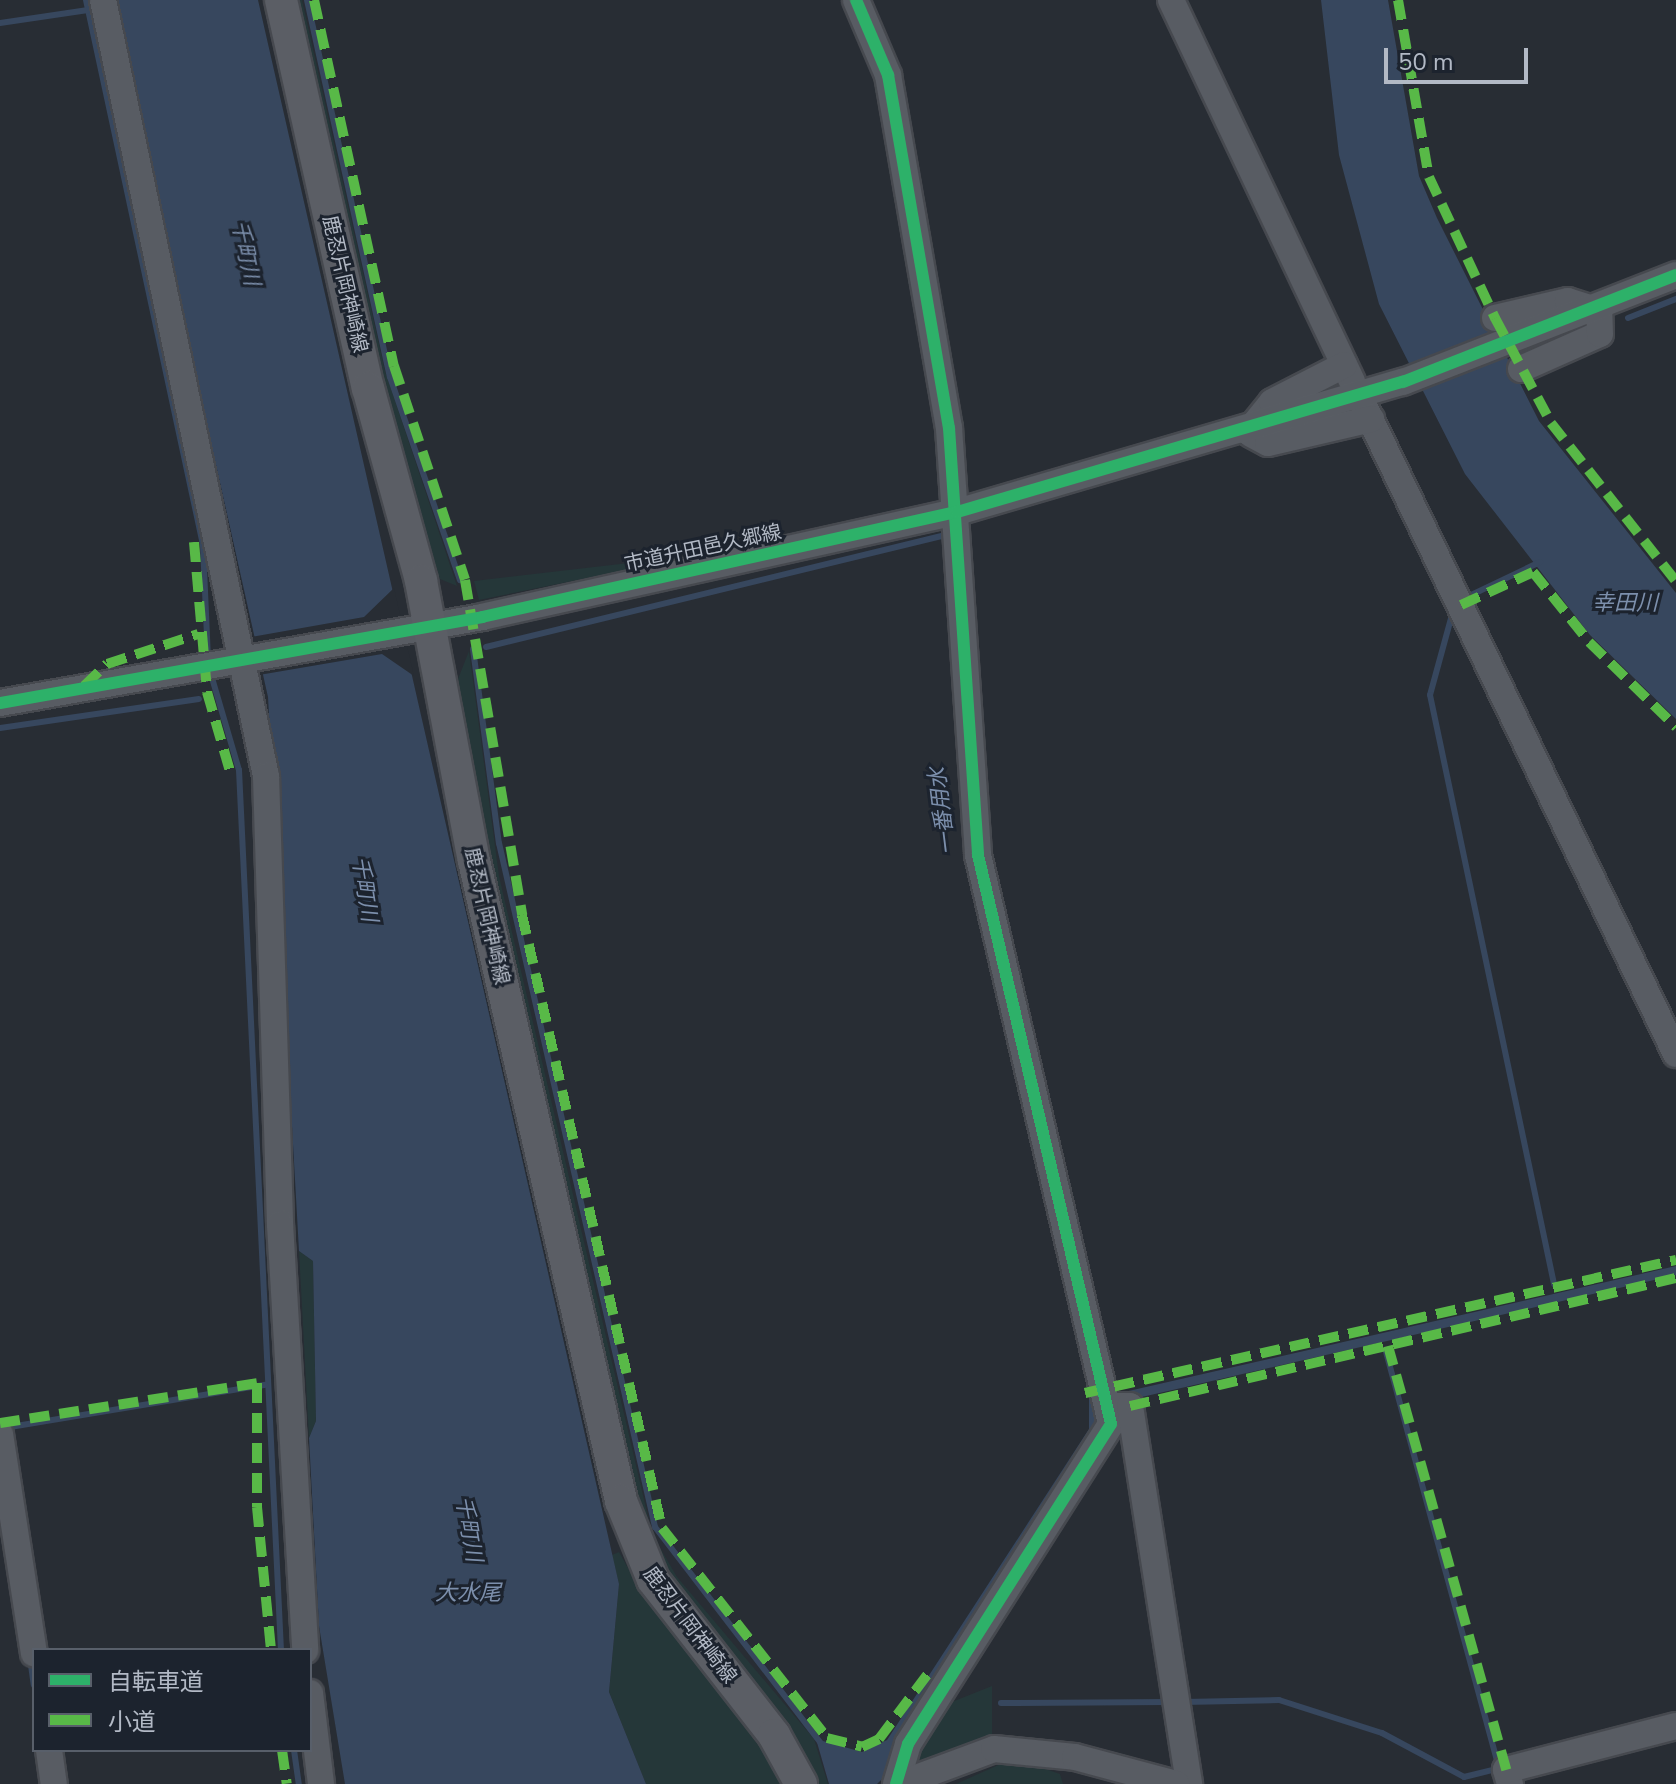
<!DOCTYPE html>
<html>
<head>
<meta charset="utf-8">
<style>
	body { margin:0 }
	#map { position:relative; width:1676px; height:1784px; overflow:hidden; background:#282d34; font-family:"Nunito Sans","Noto Sans JP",sans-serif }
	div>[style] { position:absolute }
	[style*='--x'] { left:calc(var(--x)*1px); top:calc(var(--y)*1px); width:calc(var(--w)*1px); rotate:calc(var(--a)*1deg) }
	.green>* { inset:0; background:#253739 }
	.water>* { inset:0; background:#37475e }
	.pier>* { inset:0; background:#282d34 }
	.stream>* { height:6px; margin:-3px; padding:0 3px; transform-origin:3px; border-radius:3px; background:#37475e }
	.roads { filter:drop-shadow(2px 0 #46494f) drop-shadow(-2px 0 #46494f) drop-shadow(0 2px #46494f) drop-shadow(0 -2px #46494f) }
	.minor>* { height:26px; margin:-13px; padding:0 13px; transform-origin:13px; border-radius:13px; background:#585c63 }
	.major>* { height:32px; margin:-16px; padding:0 16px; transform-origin:16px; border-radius:16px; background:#5b5e65 }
	.quiet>* { height:10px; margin-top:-5px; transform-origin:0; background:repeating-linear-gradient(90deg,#58b947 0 20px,transparent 0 30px) }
	.cycleway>* { height:12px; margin:-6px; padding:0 6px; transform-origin:6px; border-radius:6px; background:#2db169 }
	span { translate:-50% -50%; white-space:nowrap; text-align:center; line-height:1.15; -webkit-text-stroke:6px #1c232e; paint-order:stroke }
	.street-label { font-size:20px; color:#b2b9c5 }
	.water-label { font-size:22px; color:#7c8fac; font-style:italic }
	.legend { position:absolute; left:32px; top:1648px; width:280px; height:104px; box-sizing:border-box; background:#1c232e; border:2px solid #585f6a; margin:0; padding:10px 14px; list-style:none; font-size:24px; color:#b2b9c5 }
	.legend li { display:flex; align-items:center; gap:16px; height:40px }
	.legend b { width:40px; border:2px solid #585f6a }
	.scale { position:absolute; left:1384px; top:48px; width:144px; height:36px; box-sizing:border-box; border:4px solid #b2b9c5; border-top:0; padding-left:10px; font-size:24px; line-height:28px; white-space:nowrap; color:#b2b9c5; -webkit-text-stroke:6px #1c232e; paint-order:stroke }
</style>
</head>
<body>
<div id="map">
	<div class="green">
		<i style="clip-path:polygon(289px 0,302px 0,385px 371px,457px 586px,440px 579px,388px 409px)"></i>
		<i style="clip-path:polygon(696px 556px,479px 600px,474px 581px,646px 561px)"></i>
		<i style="clip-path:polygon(469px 651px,499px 876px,652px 1534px,677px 1577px,814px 1739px,828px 1784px,813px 1784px,644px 1546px,490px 879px,458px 679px)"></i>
		<i style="clip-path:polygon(299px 1251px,313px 1261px,316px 1421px,309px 1438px)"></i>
		<i style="clip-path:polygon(619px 1552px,641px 1591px,788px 1784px,646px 1784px,609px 1692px,619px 1584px,612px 1555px)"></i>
		<i style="clip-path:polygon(992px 1686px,992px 1745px,911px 1773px,910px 1753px,937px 1708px)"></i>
		<i style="clip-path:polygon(1014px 1758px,1060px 1774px,1063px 1784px,956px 1784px)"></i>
	</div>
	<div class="water">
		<i style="clip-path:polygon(112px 0,258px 0,619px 1584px,609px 1692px,646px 1784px,345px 1784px,319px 1626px,309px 1438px,316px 1421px,313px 1261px,299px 1251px,268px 697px)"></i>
		<i style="clip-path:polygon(1321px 0,1388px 0,1419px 176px,1437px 218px,1539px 421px,1676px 593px,1676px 719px,1590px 635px,1465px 474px,1379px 304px,1339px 155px)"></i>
		<i style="clip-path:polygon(1676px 1266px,1676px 1275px,1098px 1407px,1100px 1430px,888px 1773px,877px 1784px,829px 1784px,816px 1739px,862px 1752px,887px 1740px,1089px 1429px,1089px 1400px)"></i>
	</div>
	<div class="pier">
		<i style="clip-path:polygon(394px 588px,414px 676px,382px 654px,259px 675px,251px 637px,364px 617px)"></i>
	</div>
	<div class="stream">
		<i style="--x:86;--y:0;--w:557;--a:77.88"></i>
		<i style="--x:203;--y:545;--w:115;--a:87.5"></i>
		<i style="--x:307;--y:0;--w:386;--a:77.6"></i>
		<i style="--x:390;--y:377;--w:215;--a:71"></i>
		<i style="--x:0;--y:23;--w:89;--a:-8.4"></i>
		<i style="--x:1628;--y:318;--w:52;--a:-21.6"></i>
		<i style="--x:1467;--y:597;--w:81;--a:-25.6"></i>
		<i style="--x:1453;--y:611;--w:87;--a:105.3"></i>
		<i style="--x:1430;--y:695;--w:602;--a:78.11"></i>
		<i style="--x:486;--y:647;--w:472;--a:-13.7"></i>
		<i style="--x:473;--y:649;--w:196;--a:82.4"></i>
		<i style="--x:499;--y:843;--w:702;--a:77.15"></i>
		<i style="--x:655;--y:1527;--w:271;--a:52.5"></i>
		<i style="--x:210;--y:671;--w:103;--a:73.7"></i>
		<i style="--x:239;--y:770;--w:881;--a:87.27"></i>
		<i style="--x:0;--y:728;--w:201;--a:-8.3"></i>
		<i style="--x:4;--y:1428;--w:265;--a:-9.4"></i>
		<i style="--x:30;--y:1658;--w:27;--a:82"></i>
		<i style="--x:1184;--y:1702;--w:95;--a:-1.2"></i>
		<i style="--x:1279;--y:1700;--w:108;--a:17.8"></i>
		<i style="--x:1382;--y:1733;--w:93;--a:28.2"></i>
		<i style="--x:1464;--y:1777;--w:36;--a:-14"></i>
		<i style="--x:1499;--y:1768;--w:431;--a:-105.2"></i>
		<i style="--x:1001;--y:1703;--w:168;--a:-0.3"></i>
		<i style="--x:294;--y:1750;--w:34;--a:82"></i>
	</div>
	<div class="roads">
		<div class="minor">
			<i style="--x:103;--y:0;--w:793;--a:78.14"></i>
			<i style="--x:266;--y:776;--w:448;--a:88.2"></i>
			<i style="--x:280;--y:1224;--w:427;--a:86.6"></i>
			<i style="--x:856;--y:0;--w:82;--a:66.9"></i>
			<i style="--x:888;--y:75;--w:358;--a:80.2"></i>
			<i style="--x:949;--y:428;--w:428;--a:86.1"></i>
			<i style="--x:978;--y:855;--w:584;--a:76.84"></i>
			<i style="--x:1111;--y:1424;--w:379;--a:122.4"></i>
			<i style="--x:908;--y:1744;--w:42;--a:106.7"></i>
			<i style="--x:1171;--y:0;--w:422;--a:64.6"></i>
			<i style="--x:1495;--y:318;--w:75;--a:-13.1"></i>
			<i style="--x:1568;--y:301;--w:33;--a:18"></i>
			<i style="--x:1521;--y:369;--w:86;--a:-23.9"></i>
			<i style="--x:1600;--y:334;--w:23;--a:-92"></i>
			<i style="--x:1365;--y:408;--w:717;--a:64.29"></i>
			<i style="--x:1248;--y:432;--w:38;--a:-51"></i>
			<i style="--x:1272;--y:402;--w:81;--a:-27.2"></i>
			<i style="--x:1251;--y:434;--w:19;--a:28"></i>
			<i style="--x:1268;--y:443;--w:106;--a:-13.1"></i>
			<i style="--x:0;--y:703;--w:490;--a:-10.1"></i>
			<i style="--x:482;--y:617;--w:486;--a:-12.5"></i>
			<i style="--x:957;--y:512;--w:465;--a:-16.3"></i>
			<i style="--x:1403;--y:382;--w:293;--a:-21.4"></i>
			<i style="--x:1107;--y:1406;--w:23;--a:0"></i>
			<i style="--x:1130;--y:1406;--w:383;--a:81.1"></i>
			<i style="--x:0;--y:1434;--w:222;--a:81.2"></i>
			<i style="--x:310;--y:1693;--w:92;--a:83.1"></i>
			<i style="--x:49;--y:1750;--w:34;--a:82"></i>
			<i style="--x:900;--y:1784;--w:100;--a:-20.4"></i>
			<i style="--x:994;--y:1749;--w:81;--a:5.6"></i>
			<i style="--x:1075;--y:1757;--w:105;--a:15"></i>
			<i style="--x:1510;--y:1784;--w:15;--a:-106"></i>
			<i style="--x:1506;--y:1770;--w:176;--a:-14.5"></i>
		</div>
		<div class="major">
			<i style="--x:281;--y:0;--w:398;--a:77.4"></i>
			<i style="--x:368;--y:388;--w:200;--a:74.6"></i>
			<i style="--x:421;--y:581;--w:285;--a:79.3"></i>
			<i style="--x:474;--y:861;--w:657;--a:77.06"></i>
			<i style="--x:621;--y:1501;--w:85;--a:67.9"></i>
			<i style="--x:653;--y:1580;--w:197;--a:52"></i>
			<i style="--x:774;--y:1735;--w:56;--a:61.1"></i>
		</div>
	</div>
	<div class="quiet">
		<i style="--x:314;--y:0;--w:375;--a:77.7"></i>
		<i style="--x:394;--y:366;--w:225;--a:71.6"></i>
		<i style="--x:465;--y:580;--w:340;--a:80.3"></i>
		<i style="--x:522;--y:915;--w:629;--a:77.14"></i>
		<i style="--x:662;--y:1528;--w:267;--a:51.8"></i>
		<i style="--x:827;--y:1738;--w:36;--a:14"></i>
		<i style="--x:862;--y:1747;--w:19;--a:-25"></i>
		<i style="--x:879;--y:1739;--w:85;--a:-53.1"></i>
		<i style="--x:1398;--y:0;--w:180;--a:80.1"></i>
		<i style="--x:1429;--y:177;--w:156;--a:64.9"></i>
		<i style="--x:1495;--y:318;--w:119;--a:61.9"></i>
		<i style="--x:1551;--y:423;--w:201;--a:51.7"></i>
		<i style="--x:194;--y:542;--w:151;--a:85"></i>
		<i style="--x:207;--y:692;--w:82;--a:73.8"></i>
		<i style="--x:1461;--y:605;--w:79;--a:-24.6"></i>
		<i style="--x:1533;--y:572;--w:90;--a:51.3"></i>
		<i style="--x:1589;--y:642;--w:122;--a:44.3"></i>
		<i style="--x:84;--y:686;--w:32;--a:-44"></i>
		<i style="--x:107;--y:664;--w:96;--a:-18.2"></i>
		<i style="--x:1388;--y:1346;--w:440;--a:74.4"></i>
		<i style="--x:1085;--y:1393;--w:606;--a:-12.68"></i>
		<i style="--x:1130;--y:1406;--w:561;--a:-13.19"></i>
		<i style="--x:0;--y:1423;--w:260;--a:-8.8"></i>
		<i style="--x:257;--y:1383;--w:124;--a:90"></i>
		<i style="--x:257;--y:1507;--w:144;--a:84.4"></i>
		<i style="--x:282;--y:1750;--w:34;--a:82"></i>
	</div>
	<div class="cycleway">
		<i style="--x:856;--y:0;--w:82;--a:66.9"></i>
		<i style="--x:888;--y:75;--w:358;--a:80.2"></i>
		<i style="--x:949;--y:428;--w:428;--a:86.1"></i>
		<i style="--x:978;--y:855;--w:584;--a:76.84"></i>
		<i style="--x:1111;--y:1424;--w:379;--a:122.4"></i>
		<i style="--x:908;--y:1744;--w:42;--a:106.7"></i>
		<i style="--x:0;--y:703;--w:490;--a:-10.1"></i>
		<i style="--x:482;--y:617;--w:486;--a:-12.5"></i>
		<i style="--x:957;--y:512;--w:465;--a:-16.3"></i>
		<i style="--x:1403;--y:382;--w:293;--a:-21.4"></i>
	</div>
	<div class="street-label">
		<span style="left:345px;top:284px;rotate:77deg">鹿忍片岡神崎線</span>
		<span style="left:703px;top:548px;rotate:-12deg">市道升田邑久郷線</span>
		<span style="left:487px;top:916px;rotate:77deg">鹿忍片岡神崎線</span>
		<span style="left:690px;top:1625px;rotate:53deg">鹿忍片岡神崎線</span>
	</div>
	<div class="water-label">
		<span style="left:245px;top:253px;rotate:78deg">千町川</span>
		<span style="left:1625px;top:604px">幸田川</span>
		<span style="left:943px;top:811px;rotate:-97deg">一番用水</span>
		<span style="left:364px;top:889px;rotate:81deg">千町川</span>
		<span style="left:468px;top:1529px;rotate:80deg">千町川</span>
		<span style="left:468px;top:1594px">大水尾</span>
	</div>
	<ul class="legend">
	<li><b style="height:10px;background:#2db169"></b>自転車道</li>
	<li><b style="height:10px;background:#58b947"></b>小道</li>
	</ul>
	<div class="scale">50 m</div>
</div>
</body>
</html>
